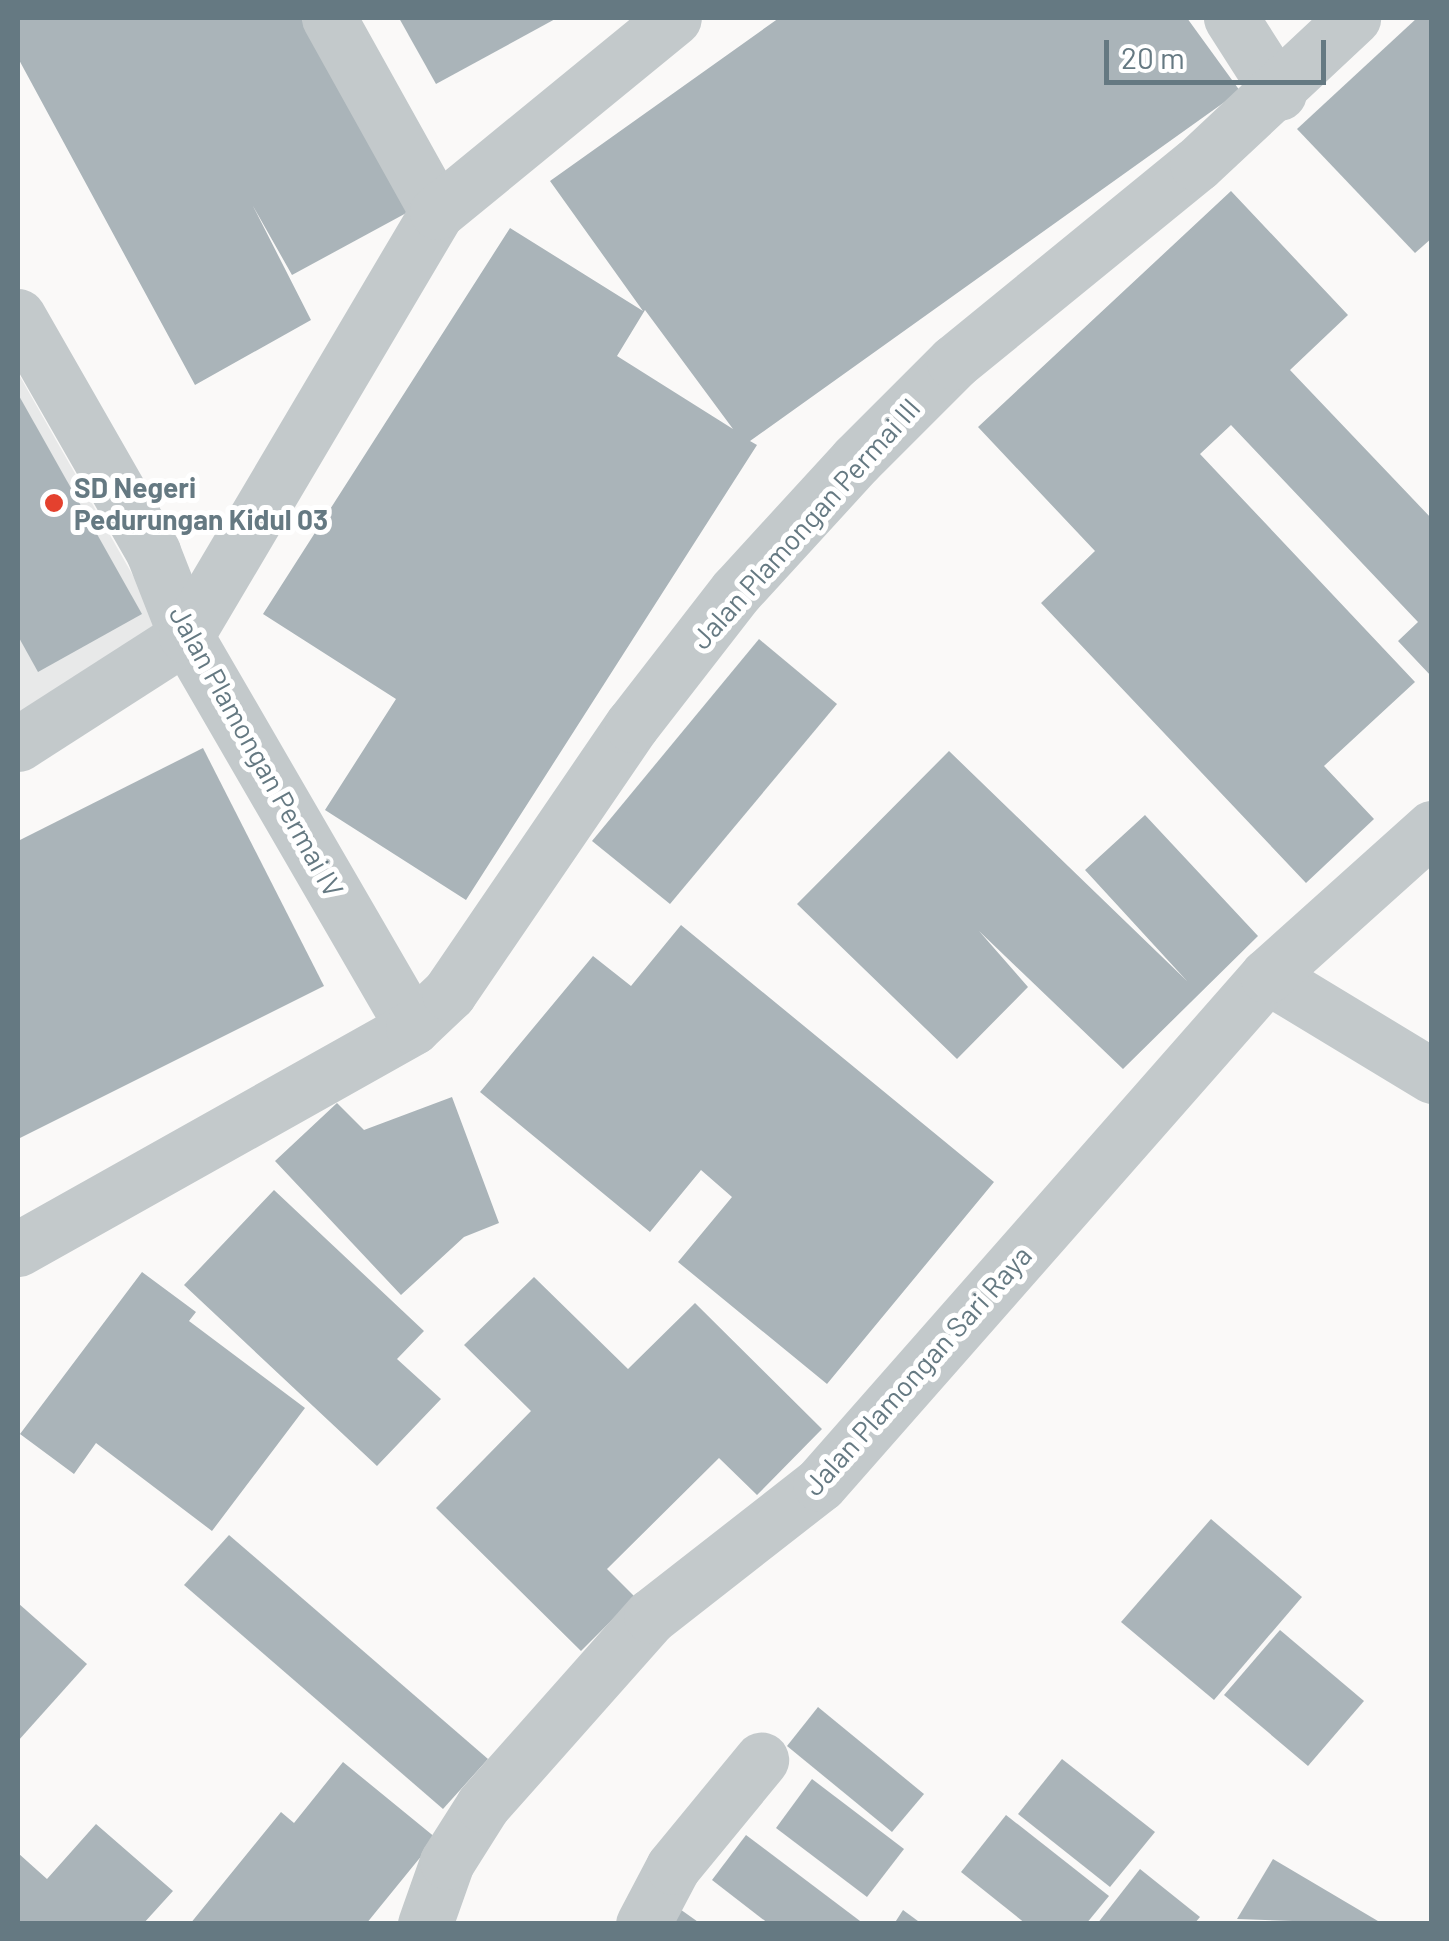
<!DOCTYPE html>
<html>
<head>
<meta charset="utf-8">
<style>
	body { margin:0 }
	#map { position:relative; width:1449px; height:1941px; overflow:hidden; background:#faf9f8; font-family:Barlow,sans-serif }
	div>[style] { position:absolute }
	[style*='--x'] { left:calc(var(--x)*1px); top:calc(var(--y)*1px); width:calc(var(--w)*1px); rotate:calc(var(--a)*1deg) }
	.built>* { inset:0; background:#e8e9e9 }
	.building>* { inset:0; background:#aab4b9 }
	.minor>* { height:55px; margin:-27.5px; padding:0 27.5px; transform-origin:27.5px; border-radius:27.5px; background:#c3c9cb }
	.dots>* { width:28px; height:28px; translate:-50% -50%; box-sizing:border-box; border:5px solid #fff; border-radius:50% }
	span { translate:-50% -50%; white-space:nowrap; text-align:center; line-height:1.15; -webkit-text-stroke:10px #fff; paint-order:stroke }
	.poi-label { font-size:28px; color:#657982; font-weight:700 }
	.left { translate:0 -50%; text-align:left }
	.street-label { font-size:28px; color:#657982 }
	.frame { position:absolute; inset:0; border:20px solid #657982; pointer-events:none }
	.scale { position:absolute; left:1104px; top:40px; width:222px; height:45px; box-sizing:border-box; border:5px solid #657982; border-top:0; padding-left:12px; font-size:30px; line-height:35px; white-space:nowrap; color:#657982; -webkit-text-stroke:8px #fff; paint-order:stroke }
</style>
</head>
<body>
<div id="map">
	<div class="built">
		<i style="clip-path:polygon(18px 373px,165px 632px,18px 721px)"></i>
	</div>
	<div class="building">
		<i style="clip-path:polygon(18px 18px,301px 18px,410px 211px,292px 275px,253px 206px,311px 320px,195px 385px,18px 58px)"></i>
		<i style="clip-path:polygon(399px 18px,557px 18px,436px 84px)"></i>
		<i style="clip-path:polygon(evenodd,779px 18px,1187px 18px,1240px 91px,750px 441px,757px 445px,466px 900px,325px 810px,396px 699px,263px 614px,510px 228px,643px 311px,550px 181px,779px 18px,645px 310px,733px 429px,617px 356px,645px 310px)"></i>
		<i style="clip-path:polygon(1417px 18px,1432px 18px,1432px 238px,1415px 253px,1297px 129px)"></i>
		<i style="clip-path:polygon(1231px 191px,1348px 315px,1290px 370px,1432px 519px,1432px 677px,1398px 641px,1418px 622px,1231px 425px,1200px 454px,1415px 682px,1324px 766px,1374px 819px,1306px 883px,1041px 603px,1095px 551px,978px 427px)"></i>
		<i style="clip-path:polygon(18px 394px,142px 614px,38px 672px,18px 636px)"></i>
		<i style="clip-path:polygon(759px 639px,837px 704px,670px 904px,592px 841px)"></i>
		<i style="clip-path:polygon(203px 748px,324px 986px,18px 1139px,18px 841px)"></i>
		<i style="clip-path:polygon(949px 751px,1187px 981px,1085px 870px,1145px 815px,1258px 936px,1123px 1069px,979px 931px,1028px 987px,957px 1059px,797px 904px)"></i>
		<i style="clip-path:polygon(681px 925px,994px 1182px,827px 1384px,678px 1262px,732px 1197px,701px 1170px,650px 1232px,480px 1092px,593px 956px,631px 986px)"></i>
		<i style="clip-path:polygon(452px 1097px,499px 1223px,464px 1237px,401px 1295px,275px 1161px,337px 1103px,364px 1130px)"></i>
		<i style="clip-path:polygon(274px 1190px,424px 1331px,397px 1359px,441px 1399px,377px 1466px,184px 1285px)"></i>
		<i style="clip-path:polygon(142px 1272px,196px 1312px,189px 1321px,305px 1408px,212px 1531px,96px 1443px,74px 1474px,20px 1434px)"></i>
		<i style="clip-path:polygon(534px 1277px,628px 1369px,695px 1303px,822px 1429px,757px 1495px,719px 1458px,607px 1569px,635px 1597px,581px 1651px,436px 1508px,531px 1411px,464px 1345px)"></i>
		<i style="clip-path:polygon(1211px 1519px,1302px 1597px,1214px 1700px,1121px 1622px)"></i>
		<i style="clip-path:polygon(229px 1535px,488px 1759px,443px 1809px,184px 1585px)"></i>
		<i style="clip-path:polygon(18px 1603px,87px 1664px,18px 1741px)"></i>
		<i style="clip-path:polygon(1280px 1630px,1364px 1701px,1308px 1766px,1224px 1695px)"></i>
		<i style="clip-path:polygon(818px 1707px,924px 1794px,892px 1832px,787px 1746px)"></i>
		<i style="clip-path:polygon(1062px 1759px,1155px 1832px,1110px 1887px,1018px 1814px)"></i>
		<i style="clip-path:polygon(343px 1762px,436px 1838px,366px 1924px,190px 1924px,281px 1812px,294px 1823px)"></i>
		<i style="clip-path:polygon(812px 1779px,904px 1849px,867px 1897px,776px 1828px)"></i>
		<i style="clip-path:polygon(1006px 1815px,1109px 1896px,1086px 1924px,1026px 1924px,961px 1872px)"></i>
		<i style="clip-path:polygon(96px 1824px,173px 1891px,143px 1924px,18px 1924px,18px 1853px,47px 1879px)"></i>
		<i style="clip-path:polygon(746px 1835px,864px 1924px,769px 1924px,712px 1880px)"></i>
		<i style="clip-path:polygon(1273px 1859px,1383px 1924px,1237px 1919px)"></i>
		<i style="clip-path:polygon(1140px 1869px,1200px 1917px,1194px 1924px,1097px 1924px)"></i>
		<i style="clip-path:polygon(677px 1907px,701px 1924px,666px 1924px)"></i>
		<i style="clip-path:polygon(903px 1910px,922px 1924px,894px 1924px)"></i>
	</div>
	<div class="minor">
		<i style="--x:329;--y:18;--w:222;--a:60.9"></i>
		<i style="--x:1231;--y:18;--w:89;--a:57.4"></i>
		<i style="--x:18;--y:316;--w:272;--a:60.2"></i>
		<i style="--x:153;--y:552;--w:90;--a:68.6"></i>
		<i style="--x:186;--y:636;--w:452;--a:59.9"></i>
		<i style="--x:18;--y:744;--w:200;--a:-32.7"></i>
		<i style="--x:186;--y:636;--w:493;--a:-59.4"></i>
		<i style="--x:437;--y:212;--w:306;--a:-39.3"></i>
		<i style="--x:1267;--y:976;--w:193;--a:31.2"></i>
		<i style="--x:18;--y:1249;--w:453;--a:-29.3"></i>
		<i style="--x:413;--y:1027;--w:50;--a:-43.4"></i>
		<i style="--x:449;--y:993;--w:325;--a:-55.7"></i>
		<i style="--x:632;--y:725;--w:170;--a:-52.2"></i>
		<i style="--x:736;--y:591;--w:178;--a:-47.5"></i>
		<i style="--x:856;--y:460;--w:139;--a:-45"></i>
		<i style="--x:954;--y:362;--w:313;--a:-39.2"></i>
		<i style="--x:1197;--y:164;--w:214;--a:-43.1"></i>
		<i style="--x:425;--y:1924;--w:66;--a:-70.5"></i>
		<i style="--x:447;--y:1862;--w:67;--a:-57.7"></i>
		<i style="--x:483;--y:1805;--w:253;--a:-48.4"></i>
		<i style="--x:651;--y:1616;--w:214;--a:-38"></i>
		<i style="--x:820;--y:1484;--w:677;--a:-48.65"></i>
		<i style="--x:1267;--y:976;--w:222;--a:-41.9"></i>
		<i style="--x:643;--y:1924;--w:64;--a:-62.2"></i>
		<i style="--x:673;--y:1867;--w:139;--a:-50.6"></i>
	</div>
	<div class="dots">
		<i style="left:54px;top:503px;background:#e4412e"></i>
	</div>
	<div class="poi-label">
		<span class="left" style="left:74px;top:503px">SD Negeri<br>Pedurungan Kidul 03</span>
	</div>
	<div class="street-label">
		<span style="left:805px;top:523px;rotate:-48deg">Jalan Plamongan Permai III</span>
		<span style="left:257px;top:751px;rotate:61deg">Jalan Plamongan Permai IV</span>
		<span style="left:917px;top:1370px;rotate:-48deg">Jalan Plamongan Sari Raya</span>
	</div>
	<div class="frame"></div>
	<div class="scale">20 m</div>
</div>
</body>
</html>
